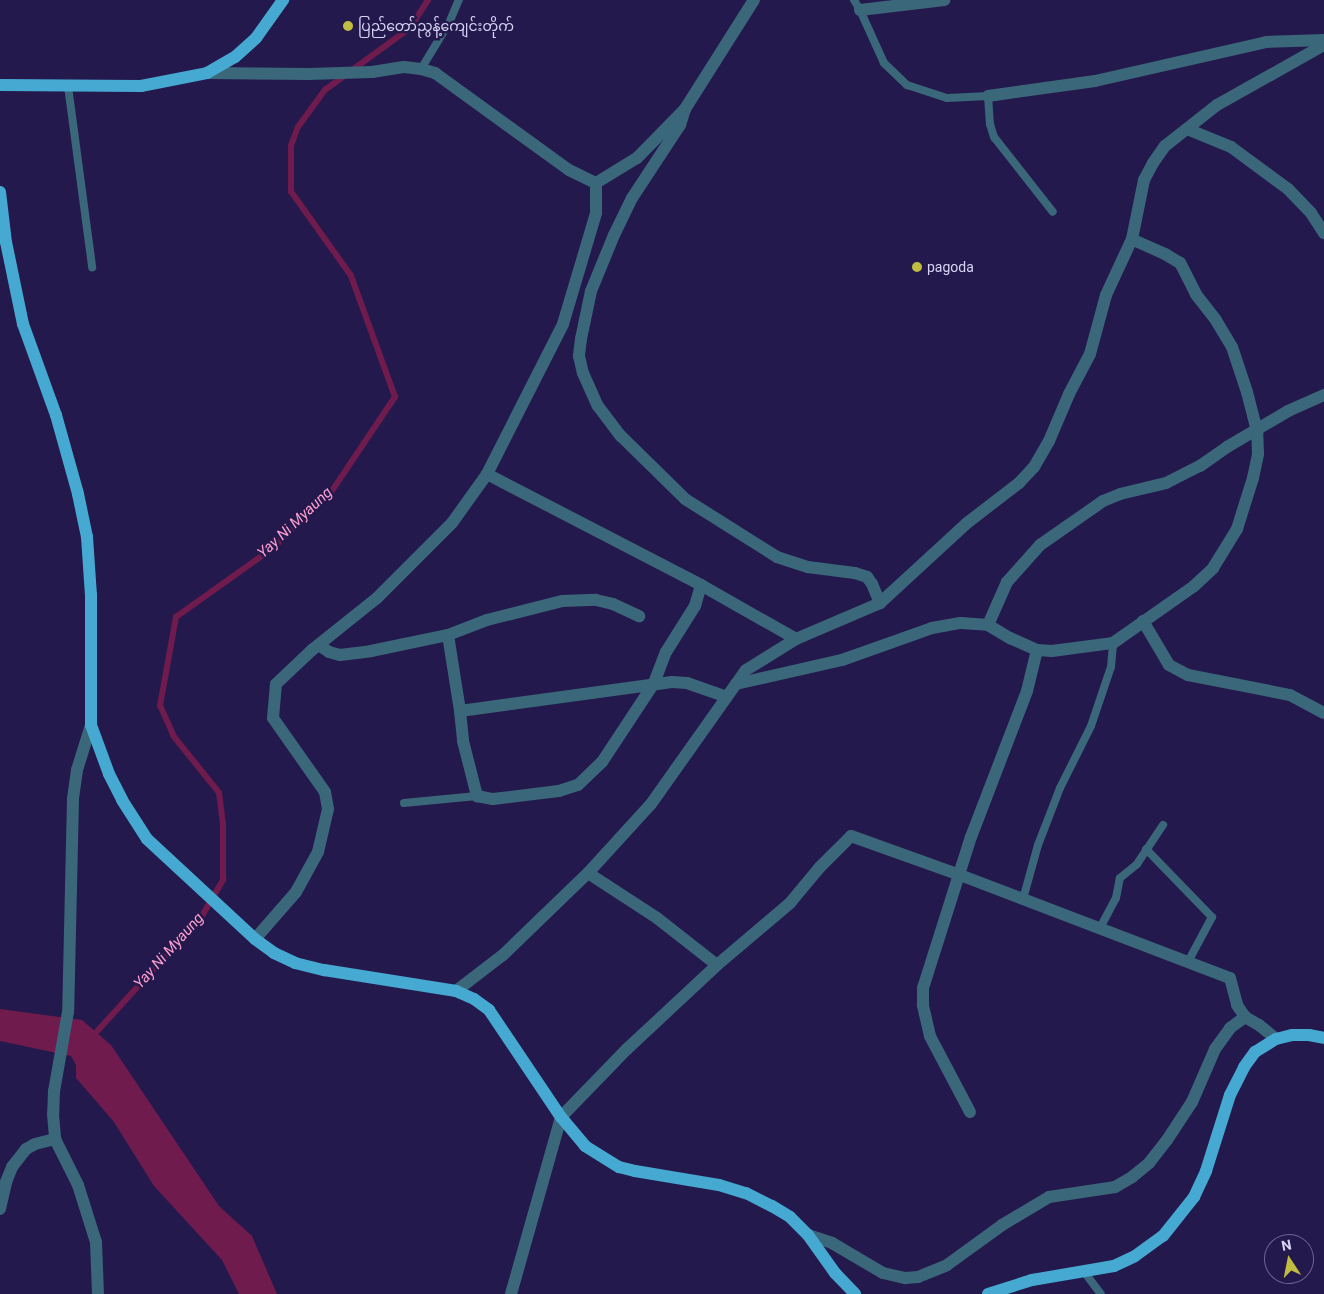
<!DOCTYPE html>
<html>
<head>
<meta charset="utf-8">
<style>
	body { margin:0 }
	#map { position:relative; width:1324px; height:1294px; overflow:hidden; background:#24194c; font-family:Roboto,"Noto Sans Myanmar",sans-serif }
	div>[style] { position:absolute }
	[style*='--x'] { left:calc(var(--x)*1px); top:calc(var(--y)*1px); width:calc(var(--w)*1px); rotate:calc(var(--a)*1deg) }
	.water>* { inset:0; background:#6f1b4d }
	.stream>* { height:5.5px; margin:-2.75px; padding:0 2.75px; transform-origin:2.75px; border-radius:2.75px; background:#6f1b4d }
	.lane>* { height:8px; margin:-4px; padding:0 4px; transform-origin:4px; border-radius:4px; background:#3b677a }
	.street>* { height:12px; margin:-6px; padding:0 6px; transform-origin:6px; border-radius:6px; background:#3b677a }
	.primary>* { height:12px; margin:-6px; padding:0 6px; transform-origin:6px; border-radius:6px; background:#46a9d2 }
	.dots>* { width:14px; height:14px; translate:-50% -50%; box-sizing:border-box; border:2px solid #24194c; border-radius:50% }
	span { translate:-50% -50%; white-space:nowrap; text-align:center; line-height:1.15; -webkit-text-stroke:5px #24194c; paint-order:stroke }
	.poi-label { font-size:14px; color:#d7d5f6 }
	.left { translate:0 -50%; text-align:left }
	.water-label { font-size:15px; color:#fe9fd0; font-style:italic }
	.north { position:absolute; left:1264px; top:1234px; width:50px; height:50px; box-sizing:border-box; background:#24194c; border:1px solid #6c6490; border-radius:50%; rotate:349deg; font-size:14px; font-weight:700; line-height:20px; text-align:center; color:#d7d5f6 }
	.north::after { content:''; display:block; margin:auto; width:18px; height:22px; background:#c0be41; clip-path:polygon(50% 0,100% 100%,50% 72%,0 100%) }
</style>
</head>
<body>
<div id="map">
	<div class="water">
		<i style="clip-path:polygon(0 1009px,82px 1020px,111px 1045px,219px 1206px,252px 1236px,277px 1294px,239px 1294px,222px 1260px,154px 1186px,114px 1122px,76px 1078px,76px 1065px,71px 1056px,0 1041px)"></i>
	</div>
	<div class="stream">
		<i style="--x:92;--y:1037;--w:164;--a:-47.7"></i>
		<i style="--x:202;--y:916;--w:42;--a:-59.7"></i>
		<i style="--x:223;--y:880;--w:55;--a:-90"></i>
		<i style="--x:223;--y:825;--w:32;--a:-97"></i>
		<i style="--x:219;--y:793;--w:72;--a:-128.8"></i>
		<i style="--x:174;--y:737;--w:34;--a:-114"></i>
		<i style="--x:160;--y:706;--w:90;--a:-79.8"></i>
		<i style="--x:176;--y:617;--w:119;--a:-35.4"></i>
		<i style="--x:273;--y:548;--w:79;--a:-43.5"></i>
		<i style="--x:330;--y:494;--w:117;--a:-56.2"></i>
		<i style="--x:395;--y:397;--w:129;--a:-110"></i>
		<i style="--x:351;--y:276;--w:103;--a:-125.5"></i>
		<i style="--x:291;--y:192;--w:46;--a:-90"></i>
		<i style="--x:291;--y:146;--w:20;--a:-70"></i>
		<i style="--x:298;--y:127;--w:46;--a:-53.9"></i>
		<i style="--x:325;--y:90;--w:105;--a:-36.1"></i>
		<i style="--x:410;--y:28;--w:33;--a:-57"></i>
	</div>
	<div class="lane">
		<i style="--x:854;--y:0;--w:12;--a:59"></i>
		<i style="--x:860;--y:10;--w:58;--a:65.6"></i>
		<i style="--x:884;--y:63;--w:32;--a:44"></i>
		<i style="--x:907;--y:85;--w:42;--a:18"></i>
		<i style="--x:947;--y:98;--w:41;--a:-2.8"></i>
		<i style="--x:988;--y:96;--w:28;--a:86"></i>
		<i style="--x:990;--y:124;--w:14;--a:73"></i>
		<i style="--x:994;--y:137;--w:95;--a:51.8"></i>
		<i style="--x:421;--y:69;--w:54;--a:-58.7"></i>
		<i style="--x:449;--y:23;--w:25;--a:-67"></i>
		<i style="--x:68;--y:86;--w:183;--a:82.4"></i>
		<i style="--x:404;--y:803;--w:73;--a:-5.5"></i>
		<i style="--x:1146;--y:849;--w:95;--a:45.9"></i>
		<i style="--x:1212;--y:917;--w:51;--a:118.1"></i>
		<i style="--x:1023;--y:899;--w:56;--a:-74.5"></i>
		<i style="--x:1038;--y:845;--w:61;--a:-68.9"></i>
		<i style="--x:1060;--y:788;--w:69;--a:-63.4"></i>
		<i style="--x:1091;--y:726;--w:62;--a:-71.3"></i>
		<i style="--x:1111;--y:667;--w:24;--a:-85"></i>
		<i style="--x:1100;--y:928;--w:34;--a:-62"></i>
		<i style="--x:1116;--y:898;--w:20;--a:-79"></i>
		<i style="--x:1120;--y:878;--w:22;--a:-39"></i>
		<i style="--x:1137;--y:864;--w:47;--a:-56.3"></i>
		<i style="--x:1085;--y:1273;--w:26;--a:53"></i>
	</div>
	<div class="street">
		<i style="--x:860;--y:10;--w:85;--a:-6.8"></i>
		<i style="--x:207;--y:73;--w:102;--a:0.6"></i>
		<i style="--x:309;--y:74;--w:63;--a:-1.8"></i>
		<i style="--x:372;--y:72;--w:32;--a:-9"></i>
		<i style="--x:404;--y:67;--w:17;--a:7"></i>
		<i style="--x:421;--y:69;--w:15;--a:16"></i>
		<i style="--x:435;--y:73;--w:165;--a:35.9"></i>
		<i style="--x:569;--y:170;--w:30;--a:26"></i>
		<i style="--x:596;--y:183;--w:48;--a:-31.4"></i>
		<i style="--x:637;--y:158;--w:69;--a:-45.6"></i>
		<i style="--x:685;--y:109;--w:129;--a:-57.7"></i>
		<i style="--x:988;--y:96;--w:108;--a:-8"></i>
		<i style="--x:1095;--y:81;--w:175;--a:-12.8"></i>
		<i style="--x:1266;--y:42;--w:58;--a:-2"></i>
		<i style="--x:685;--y:109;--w:17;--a:107"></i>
		<i style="--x:680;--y:125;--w:87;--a:123.3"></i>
		<i style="--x:632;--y:198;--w:41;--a:115.9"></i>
		<i style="--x:614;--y:235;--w:61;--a:112.3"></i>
		<i style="--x:591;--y:291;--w:49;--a:101.8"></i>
		<i style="--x:581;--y:339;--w:17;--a:97"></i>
		<i style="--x:579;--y:356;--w:17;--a:77"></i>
		<i style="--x:583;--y:373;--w:36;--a:66"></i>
		<i style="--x:598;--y:406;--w:38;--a:53"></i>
		<i style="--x:621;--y:436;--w:90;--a:44.5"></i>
		<i style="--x:685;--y:499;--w:109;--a:32.2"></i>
		<i style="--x:777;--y:557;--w:33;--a:18"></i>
		<i style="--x:808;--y:567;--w:47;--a:7.3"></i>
		<i style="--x:855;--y:573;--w:13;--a:18"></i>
		<i style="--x:867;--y:577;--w:9;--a:54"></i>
		<i style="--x:872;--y:584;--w:21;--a:67"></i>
		<i style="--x:1187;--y:129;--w:48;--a:22.2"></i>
		<i style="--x:1231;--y:147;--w:71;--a:36.4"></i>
		<i style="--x:1288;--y:189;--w:33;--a:46"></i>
		<i style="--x:1311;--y:213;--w:24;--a:57"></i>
		<i style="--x:487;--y:474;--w:241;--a:27.4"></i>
		<i style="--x:701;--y:585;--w:109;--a:29.6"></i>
		<i style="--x:1143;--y:621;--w:51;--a:59.4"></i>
		<i style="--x:1169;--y:665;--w:21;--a:28"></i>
		<i style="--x:1188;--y:675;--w:104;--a:11.1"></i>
		<i style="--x:1290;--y:695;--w:38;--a:28"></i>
		<i style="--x:988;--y:625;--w:47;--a:-66.2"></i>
		<i style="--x:1007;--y:582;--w:50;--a:-48.3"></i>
		<i style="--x:1040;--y:545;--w:77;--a:-34.9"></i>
		<i style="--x:1103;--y:501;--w:18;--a:-22"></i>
		<i style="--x:1120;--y:494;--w:47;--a:-13.4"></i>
		<i style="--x:1166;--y:483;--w:38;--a:-27"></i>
		<i style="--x:1200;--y:466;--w:33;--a:-35"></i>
		<i style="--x:1227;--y:447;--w:71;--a:-30.5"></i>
		<i style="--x:1288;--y:411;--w:39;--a:-24"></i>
		<i style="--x:448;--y:635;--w:77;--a:81"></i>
		<i style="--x:460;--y:711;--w:30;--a:84"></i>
		<i style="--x:463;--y:741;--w:57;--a:75.7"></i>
		<i style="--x:477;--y:796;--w:16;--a:11"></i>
		<i style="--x:493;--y:799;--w:66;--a:-6.9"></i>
		<i style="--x:559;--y:791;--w:20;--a:-18"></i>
		<i style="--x:578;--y:785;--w:33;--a:-44"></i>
		<i style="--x:602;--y:762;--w:95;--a:-56.6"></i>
		<i style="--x:654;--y:683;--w:33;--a:-69"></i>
		<i style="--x:666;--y:652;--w:54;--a:-57.8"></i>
		<i style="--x:695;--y:606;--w:22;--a:-74"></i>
		<i style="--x:319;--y:645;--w:12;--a:35"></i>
		<i style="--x:329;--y:652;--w:11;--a:15"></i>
		<i style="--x:340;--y:655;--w:31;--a:-7"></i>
		<i style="--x:371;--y:651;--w:79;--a:-11.7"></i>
		<i style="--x:448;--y:635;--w:42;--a:-21"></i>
		<i style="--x:487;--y:620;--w:77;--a:-14.2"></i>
		<i style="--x:562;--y:601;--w:34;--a:-2"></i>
		<i style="--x:596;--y:600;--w:17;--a:13"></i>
		<i style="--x:613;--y:604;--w:29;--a:25"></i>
		<i style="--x:736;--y:684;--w:109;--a:-12.8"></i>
		<i style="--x:842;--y:660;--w:96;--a:-19.6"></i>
		<i style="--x:932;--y:628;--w:29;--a:-10"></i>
		<i style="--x:961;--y:623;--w:27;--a:4"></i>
		<i style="--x:988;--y:625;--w:26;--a:31"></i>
		<i style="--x:1010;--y:638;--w:30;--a:24"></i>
		<i style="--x:1037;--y:650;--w:15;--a:4"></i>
		<i style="--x:1052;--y:651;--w:62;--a:-7.5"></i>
		<i style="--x:1113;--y:643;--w:99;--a:-35.1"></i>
		<i style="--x:1194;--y:586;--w:26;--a:-43"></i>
		<i style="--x:1213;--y:568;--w:46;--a:-58.4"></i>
		<i style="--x:1237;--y:529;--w:53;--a:-72.6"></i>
		<i style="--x:1253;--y:478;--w:25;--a:-78"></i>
		<i style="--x:1258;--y:454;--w:23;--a:-92"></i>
		<i style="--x:1257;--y:431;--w:40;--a:-104.4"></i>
		<i style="--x:1247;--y:392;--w:47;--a:-108.4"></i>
		<i style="--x:1232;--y:347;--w:31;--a:-121"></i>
		<i style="--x:1216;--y:320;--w:33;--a:-128"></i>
		<i style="--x:1196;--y:294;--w:35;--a:-117"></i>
		<i style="--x:1180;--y:263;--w:17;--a:-149"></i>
		<i style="--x:1165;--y:254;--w:36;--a:-156"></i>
		<i style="--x:460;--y:711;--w:214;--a:-7.8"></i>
		<i style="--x:672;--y:682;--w:15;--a:4"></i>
		<i style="--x:687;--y:683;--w:42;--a:19.3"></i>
		<i style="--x:91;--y:725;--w:47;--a:107.3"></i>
		<i style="--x:77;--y:770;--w:29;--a:98"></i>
		<i style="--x:73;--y:799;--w:213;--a:91.3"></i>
		<i style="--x:68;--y:1012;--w:80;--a:100"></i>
		<i style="--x:54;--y:1091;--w:23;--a:92"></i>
		<i style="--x:53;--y:1114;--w:25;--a:85"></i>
		<i style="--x:55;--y:1139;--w:51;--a:63.4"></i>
		<i style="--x:78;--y:1185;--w:60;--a:72.5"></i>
		<i style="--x:96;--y:1242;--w:52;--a:87.8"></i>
		<i style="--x:588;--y:873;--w:82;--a:33.1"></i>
		<i style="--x:657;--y:918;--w:76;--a:38.1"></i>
		<i style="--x:255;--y:939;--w:62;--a:-48.9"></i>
		<i style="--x:296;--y:892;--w:46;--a:-61.2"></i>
		<i style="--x:318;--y:852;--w:44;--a:-76.9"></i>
		<i style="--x:328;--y:809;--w:17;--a:-100"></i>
		<i style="--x:325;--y:792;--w:90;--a:-125.1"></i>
		<i style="--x:273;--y:718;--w:34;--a:-85"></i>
		<i style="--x:276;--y:684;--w:50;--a:-43.4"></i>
		<i style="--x:312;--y:650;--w:83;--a:-38.7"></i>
		<i style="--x:377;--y:598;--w:106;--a:-45"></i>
		<i style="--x:452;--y:523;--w:60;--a:-54.5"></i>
		<i style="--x:487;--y:474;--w:168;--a:-63.1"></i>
		<i style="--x:563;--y:324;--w:116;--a:-73.4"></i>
		<i style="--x:596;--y:213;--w:30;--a:-90"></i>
		<i style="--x:456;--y:991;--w:59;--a:-37.5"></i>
		<i style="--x:503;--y:955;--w:118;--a:-44"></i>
		<i style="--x:588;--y:873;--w:93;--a:-47.6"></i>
		<i style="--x:651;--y:804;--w:164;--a:-54.7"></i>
		<i style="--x:746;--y:670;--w:59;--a:-31.8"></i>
		<i style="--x:796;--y:639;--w:91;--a:-23.2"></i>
		<i style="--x:880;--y:603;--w:118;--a:-42.6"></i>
		<i style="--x:967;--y:523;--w:66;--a:-37.6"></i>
		<i style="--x:1019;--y:483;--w:22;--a:-47"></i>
		<i style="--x:1034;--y:467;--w:30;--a:-60"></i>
		<i style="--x:1049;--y:441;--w:51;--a:-66.9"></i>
		<i style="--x:1069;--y:394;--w:45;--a:-62.3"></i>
		<i style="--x:1090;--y:354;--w:61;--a:-74.8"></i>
		<i style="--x:1106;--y:295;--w:62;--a:-65.1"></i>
		<i style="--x:1132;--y:239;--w:60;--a:-78.5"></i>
		<i style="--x:1144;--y:180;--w:19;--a:-62"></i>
		<i style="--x:1153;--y:163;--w:21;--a:-55"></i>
		<i style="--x:1165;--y:146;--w:66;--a:-38.3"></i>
		<i style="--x:1217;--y:105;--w:123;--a:-29.3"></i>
		<i style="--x:970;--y:1112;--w:86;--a:-117.8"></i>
		<i style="--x:930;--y:1036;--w:32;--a:-103"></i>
		<i style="--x:923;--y:1005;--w:17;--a:-90"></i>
		<i style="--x:923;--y:988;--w:158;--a:-72.4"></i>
		<i style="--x:971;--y:837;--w:156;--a:-69"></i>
		<i style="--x:1027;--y:691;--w:42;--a:-76.3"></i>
		<i style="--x:0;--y:1209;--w:28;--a:-77"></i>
		<i style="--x:6;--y:1182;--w:16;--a:-68"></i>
		<i style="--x:12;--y:1167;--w:23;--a:-52"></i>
		<i style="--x:26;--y:1149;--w:10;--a:-29"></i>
		<i style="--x:35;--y:1144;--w:21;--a:-14"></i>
		<i style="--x:808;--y:1235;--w:25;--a:18"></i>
		<i style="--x:832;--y:1243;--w:59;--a:30.5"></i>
		<i style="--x:883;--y:1273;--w:23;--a:13"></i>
		<i style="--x:905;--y:1278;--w:13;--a:-4"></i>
		<i style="--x:918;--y:1277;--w:31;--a:-22"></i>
		<i style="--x:947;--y:1265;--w:68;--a:-36"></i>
		<i style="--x:1002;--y:1225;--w:55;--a:-30.8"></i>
		<i style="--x:1049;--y:1197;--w:67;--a:-8.6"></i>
		<i style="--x:1115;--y:1187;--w:20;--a:-30"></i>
		<i style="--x:1132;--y:1177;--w:22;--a:-39"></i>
		<i style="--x:1149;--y:1163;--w:29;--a:-52"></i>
		<i style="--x:1167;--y:1140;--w:45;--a:-56.7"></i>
		<i style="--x:1192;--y:1102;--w:58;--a:-66.5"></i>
		<i style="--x:1215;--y:1049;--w:26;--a:-54"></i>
		<i style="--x:1230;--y:1028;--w:19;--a:-36"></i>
		<i style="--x:511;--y:1294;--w:184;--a:-74.2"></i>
		<i style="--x:561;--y:1117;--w:95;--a:-45.9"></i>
		<i style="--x:627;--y:1049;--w:123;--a:-43"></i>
		<i style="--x:717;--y:965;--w:96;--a:-40.3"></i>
		<i style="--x:790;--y:903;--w:47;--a:-50.2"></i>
		<i style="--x:820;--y:867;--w:44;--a:-45"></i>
		<i style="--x:851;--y:836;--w:116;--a:19.7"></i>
		<i style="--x:960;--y:875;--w:289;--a:20.9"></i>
		<i style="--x:1230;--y:978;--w:28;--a:75"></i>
		<i style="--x:1237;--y:1005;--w:14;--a:56"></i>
		<i style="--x:1245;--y:1017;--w:16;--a:30"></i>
		<i style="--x:1259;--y:1025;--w:22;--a:39"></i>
	</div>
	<div class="primary">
		<i style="--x:0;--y:85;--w:141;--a:0.4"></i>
		<i style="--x:141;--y:86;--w:67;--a:-11.1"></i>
		<i style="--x:207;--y:73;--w:32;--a:-30"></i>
		<i style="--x:235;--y:57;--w:28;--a:-42"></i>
		<i style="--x:256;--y:38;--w:47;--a:-54.6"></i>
		<i style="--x:0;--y:192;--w:50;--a:83.2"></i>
		<i style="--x:6;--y:242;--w:84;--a:78.3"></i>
		<i style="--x:23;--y:324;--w:97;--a:70.1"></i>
		<i style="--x:56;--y:415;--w:82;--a:74.4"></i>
		<i style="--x:78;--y:494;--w:44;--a:78.2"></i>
		<i style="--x:87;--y:537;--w:58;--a:86.1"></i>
		<i style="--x:91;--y:595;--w:130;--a:90"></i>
		<i style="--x:91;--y:725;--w:52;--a:69.8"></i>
		<i style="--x:109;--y:774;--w:29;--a:63"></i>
		<i style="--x:122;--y:800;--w:46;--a:57.3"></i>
		<i style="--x:147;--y:839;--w:147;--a:42.8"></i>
		<i style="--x:255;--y:939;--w:24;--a:36"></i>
		<i style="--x:274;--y:953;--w:23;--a:25"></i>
		<i style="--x:295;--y:963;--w:30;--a:14"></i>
		<i style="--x:324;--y:970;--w:134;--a:9"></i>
		<i style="--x:456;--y:991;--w:20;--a:24"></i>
		<i style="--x:474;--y:999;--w:19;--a:36"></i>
		<i style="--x:489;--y:1010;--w:129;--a:56.1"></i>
		<i style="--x:561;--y:1117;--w:38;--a:50"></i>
		<i style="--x:585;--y:1146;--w:40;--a:32"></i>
		<i style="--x:619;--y:1167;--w:16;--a:14"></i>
		<i style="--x:635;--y:1171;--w:85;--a:9.5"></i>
		<i style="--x:719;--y:1185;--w:28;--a:17"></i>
		<i style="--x:746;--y:1193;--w:29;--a:27"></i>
		<i style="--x:772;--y:1206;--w:21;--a:31"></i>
		<i style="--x:790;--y:1217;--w:25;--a:45"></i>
		<i style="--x:808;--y:1235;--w:47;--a:54.6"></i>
		<i style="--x:835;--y:1273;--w:29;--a:46"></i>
		<i style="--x:988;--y:1294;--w:46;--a:-17.7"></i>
		<i style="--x:1032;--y:1280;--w:83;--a:-9.7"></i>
		<i style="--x:1114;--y:1266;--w:23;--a:-25"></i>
		<i style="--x:1135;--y:1256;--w:34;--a:-36"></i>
		<i style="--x:1163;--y:1236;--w:50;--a:-51.5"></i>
		<i style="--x:1194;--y:1197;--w:29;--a:-65"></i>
		<i style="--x:1206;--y:1171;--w:80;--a:-72.5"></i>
		<i style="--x:1230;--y:1095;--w:31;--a:-63"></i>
		<i style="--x:1244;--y:1067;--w:19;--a:-54"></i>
		<i style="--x:1255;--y:1052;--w:25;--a:-32"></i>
		<i style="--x:1276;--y:1039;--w:16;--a:-14"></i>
		<i style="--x:1292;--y:1035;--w:17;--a:0"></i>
		<i style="--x:1309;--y:1035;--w:15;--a:11"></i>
	</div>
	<div class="dots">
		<i style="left:348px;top:26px;background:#c0be41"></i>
		<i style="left:917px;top:267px;background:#c0be41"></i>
	</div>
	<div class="poi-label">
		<span class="left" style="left:358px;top:26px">ပြည်‌‌တော်ညွန့်ကျေင်းတိုက်</span>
		<span class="left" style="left:927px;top:267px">pagoda</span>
	</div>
	<div class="water-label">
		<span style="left:295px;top:523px;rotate:-43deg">Yay Ni Myaung</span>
		<span style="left:169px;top:951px;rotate:-48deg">Yay Ni Myaung</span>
	</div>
	<div class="north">N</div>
</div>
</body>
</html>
